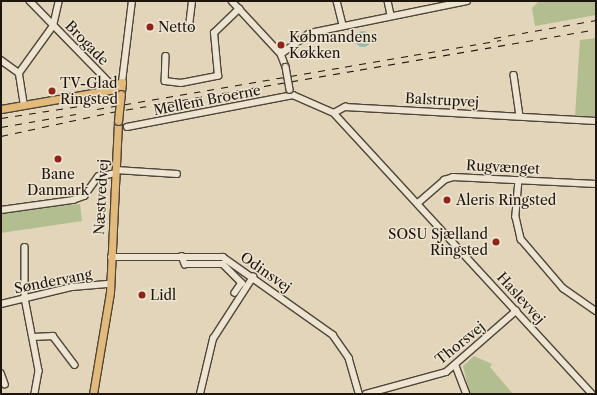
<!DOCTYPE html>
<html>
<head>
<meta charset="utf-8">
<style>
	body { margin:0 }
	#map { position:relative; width:597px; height:395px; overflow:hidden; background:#e3d5b9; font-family:"Libre Caslon Text",serif }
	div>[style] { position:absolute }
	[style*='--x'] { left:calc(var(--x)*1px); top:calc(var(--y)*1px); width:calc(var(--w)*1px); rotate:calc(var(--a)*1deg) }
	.green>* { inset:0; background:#b2bd90 }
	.water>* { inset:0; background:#95b8b2 }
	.round { border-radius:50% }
	.roads { filter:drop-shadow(1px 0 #4f4538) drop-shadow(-1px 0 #4f4538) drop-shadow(0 1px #4f4538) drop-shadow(0 -1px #4f4538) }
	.minor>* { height:5.5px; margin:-2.75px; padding:0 2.75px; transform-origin:2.75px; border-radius:2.75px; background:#ede4d2 }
	.major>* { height:7px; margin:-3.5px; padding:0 3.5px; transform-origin:3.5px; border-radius:3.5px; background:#e2ba7c }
	.rail>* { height:1px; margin-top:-0.5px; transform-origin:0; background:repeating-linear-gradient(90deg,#1e150d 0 7px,transparent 0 14px) }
	.bridges { filter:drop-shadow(1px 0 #4f4538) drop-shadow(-1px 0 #4f4538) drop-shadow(0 1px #4f4538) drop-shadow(0 -1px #4f4538) }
	.minor-bridge>* { height:5.5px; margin:-2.75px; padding:0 2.75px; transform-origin:2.75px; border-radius:2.75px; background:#ede4d2 }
	.major-bridge>* { height:7px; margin:-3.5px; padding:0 3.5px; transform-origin:3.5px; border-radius:3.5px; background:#e2ba7c }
	.dots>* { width:11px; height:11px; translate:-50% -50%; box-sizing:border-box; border:2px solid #ede4d2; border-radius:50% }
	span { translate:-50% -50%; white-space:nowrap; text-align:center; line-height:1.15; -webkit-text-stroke:3px #ede4d2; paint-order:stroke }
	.poi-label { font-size:14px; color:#1e150d }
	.left { translate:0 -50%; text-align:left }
	.right { translate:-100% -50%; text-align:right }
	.street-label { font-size:14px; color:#1e150d }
	.frame { position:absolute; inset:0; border:2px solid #1e150d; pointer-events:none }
</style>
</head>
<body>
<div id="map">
	<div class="green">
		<i style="clip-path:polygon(539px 1px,596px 1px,596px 15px,535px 26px,532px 8px)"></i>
		<i style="clip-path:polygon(596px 38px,596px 117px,575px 116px,580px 40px)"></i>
		<i style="clip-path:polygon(80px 204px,82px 221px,1px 233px,1px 211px)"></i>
		<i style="clip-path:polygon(474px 356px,492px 364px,490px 367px,513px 394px,470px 394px,463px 366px)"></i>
	</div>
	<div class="water">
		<i class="round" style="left:355px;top:31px;width:16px;height:16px"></i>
	</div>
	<div class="roads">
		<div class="minor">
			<i style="--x:30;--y:1;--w:116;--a:45.7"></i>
			<i style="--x:232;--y:1;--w:72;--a:47.2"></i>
			<i style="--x:281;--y:54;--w:14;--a:69"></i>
			<i style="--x:337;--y:1;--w:25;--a:76"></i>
			<i style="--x:388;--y:1;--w:14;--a:78"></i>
			<i style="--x:189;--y:26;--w:25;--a:-83"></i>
			<i style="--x:281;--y:54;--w:36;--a:-36"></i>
			<i style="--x:310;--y:33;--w:160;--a:-11.5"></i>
			<i style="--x:166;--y:56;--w:25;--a:92"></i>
			<i style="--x:165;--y:81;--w:16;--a:7"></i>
			<i style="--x:181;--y:83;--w:38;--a:-11"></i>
			<i style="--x:218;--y:76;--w:43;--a:-95.3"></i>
			<i style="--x:214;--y:33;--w:35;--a:-44"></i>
			<i style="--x:1;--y:60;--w:22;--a:36"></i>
			<i style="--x:514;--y:75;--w:41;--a:81.7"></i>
			<i style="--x:122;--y:82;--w:82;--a:-83"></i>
			<i style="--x:293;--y:95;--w:45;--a:23.7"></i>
			<i style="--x:334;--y:113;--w:381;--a:47.4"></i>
			<i style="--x:24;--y:106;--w:33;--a:-99"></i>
			<i style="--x:19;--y:73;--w:58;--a:-54.1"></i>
			<i style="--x:53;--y:26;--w:26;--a:-77"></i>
			<i style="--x:334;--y:113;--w:13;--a:-29"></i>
			<i style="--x:345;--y:107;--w:251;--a:3.2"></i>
			<i style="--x:127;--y:127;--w:169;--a:-10.9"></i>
			<i style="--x:116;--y:170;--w:61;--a:3.8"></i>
			<i style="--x:519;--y:180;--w:37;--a:95"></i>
			<i style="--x:516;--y:217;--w:23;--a:77"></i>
			<i style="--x:521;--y:239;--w:65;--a:49.4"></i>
			<i style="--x:563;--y:288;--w:40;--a:34.9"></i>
			<i style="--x:418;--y:203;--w:35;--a:-41"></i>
			<i style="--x:444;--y:180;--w:9;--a:-18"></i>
			<i style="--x:453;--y:177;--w:143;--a:2.8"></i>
			<i style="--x:1;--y:210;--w:73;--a:-7.9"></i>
			<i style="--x:73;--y:200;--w:12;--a:-20"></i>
			<i style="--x:84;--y:196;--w:24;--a:-54"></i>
			<i style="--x:98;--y:177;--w:17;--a:-13"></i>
			<i style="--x:25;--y:247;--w:51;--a:90"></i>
			<i style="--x:25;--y:298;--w:74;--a:79.1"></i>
			<i style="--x:39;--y:371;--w:23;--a:100"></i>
			<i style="--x:182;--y:256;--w:9;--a:69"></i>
			<i style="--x:185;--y:264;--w:38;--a:0"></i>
			<i style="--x:223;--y:264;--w:27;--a:45"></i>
			<i style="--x:242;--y:283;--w:12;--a:125"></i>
			<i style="--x:111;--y:257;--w:112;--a:0"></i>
			<i style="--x:223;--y:257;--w:135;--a:35.3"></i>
			<i style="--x:333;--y:335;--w:28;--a:55"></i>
			<i style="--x:349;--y:358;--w:37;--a:74"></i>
			<i style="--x:1;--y:304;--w:73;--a:-13.5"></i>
			<i style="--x:72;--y:287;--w:38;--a:-5"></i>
			<i style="--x:33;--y:337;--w:20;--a:-3"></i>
			<i style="--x:53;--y:336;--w:36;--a:53"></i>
			<i style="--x:456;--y:366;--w:30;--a:69"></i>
			<i style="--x:1;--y:373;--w:12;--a:70"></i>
			<i style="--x:200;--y:394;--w:57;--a:-76.7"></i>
			<i style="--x:213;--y:339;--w:74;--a:-57.2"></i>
			<i style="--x:366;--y:394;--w:83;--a:-15.4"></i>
			<i style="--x:446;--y:372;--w:93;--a:-41.1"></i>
		</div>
		<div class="major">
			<i style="--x:105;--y:88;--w:18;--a:-19"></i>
			<i style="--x:122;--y:82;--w:9;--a:96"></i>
			<i style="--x:1;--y:109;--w:122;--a:-9.9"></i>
			<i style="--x:93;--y:394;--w:103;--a:-80.5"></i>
			<i style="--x:110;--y:292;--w:171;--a:-87.3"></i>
		</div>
	</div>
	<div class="rail">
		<i style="--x:494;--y:38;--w:104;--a:-10"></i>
		<i style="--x:97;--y:109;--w:410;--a:-9.7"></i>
		<i style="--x:1;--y:118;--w:106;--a:-8.7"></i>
		<i style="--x:1;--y:127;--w:76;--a:-9.8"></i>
		<i style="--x:1;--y:136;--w:114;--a:-12.2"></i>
		<i style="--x:112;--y:112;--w:491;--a:-9.7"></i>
	</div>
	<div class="bridges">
		<div class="minor-bridge">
			<i style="--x:286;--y:67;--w:23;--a:80"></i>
		</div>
		<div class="major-bridge">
			<i style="--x:118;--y:121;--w:27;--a:-84"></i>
		</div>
	</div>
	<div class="dots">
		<i style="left:150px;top:27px;background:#8f2418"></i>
		<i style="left:281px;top:45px;background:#8f2418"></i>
		<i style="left:52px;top:91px;background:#8f2418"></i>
		<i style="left:58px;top:159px;background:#8f2418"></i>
		<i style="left:447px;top:200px;background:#8f2418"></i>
		<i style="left:496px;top:242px;background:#8f2418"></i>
		<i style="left:142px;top:295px;background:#8f2418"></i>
	</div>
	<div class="poi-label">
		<span class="left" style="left:158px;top:27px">Netto</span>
		<span class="left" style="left:289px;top:45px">Købmandens<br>Køkken</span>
		<span class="left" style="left:60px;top:91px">TV-Glad<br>Ringsted</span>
		<span style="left:58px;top:182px">Bane<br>Danmark</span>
		<span class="left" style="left:456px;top:200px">Aleris Ringsted</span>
		<span class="right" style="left:488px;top:242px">SOSU Sjælland<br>Ringsted</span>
		<span class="left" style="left:150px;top:295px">Lidl</span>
	</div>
	<div class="street-label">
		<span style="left:87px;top:43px;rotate:46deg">Brogade</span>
		<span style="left:207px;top:100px;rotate:-11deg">Mellem Broerne</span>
		<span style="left:442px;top:100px;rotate:3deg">Balstrupvej</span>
		<span style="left:503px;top:167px;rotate:3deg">Rugvænget</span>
		<span style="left:101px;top:197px;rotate:-87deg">Næstvedvej</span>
		<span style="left:266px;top:272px;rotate:35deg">Odinsvej</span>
		<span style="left:53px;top:281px;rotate:-11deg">Søndervang</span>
		<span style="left:521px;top:298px;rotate:48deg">Haslevvej</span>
		<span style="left:460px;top:343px;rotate:-39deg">Thorsvej</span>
	</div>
	<div class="frame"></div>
</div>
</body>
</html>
